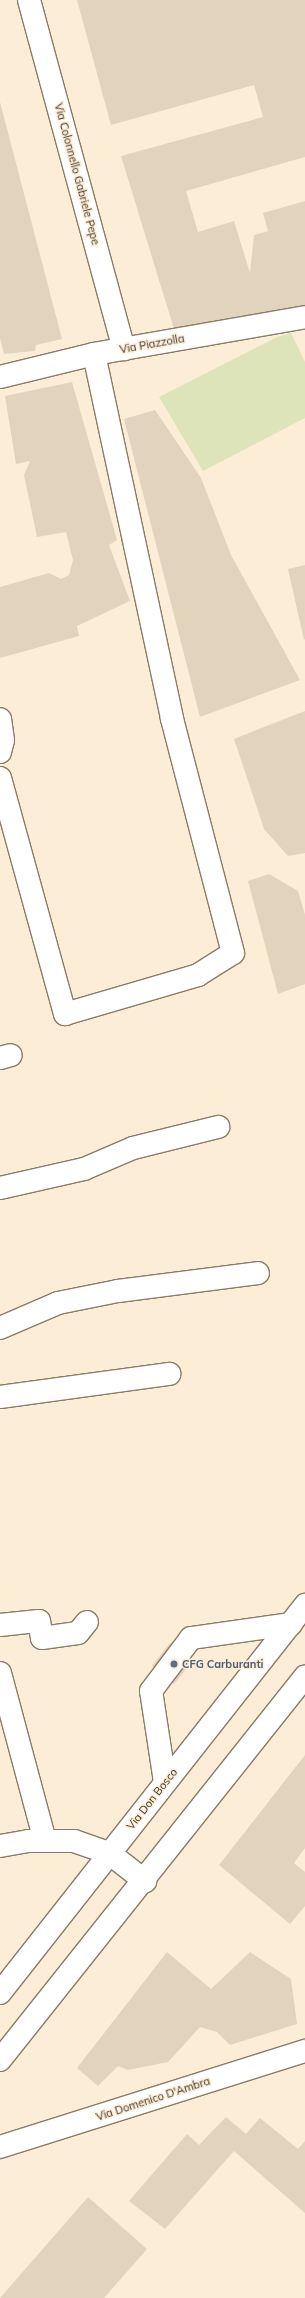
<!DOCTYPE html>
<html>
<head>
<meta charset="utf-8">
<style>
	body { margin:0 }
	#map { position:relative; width:305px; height:2298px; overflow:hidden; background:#fcedd6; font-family:Mulish,sans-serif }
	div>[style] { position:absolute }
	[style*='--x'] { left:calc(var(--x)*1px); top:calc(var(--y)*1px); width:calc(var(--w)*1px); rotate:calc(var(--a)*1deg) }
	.green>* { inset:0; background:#dee4ba }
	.building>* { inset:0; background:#e2d3bd }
	.roads { filter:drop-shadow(1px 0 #897c67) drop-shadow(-1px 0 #897c67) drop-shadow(0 1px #897c67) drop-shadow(0 -1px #897c67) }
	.minor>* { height:22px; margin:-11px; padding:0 11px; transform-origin:11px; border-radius:11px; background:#fff }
	.major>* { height:22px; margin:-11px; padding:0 11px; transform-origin:11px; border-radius:11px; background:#fff }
	.dots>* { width:11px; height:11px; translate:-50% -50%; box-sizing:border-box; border:2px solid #fcedd6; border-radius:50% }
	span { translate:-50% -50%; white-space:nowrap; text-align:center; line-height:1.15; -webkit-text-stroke:3px #fcedd6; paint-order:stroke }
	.street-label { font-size:11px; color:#3b352c }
	.service-label { font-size:11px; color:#4e5e75; font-weight:700 }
	.left { translate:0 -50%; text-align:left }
</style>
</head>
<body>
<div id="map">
	<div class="green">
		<i style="clip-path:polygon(291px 333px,305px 362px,305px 418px,203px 471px,159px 397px,277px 337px)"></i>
	</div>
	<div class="building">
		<i style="clip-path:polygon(77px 0,305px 0,305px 157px,186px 191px,198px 232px,234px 221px,250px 273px,254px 235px,268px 231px,263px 213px,305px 201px,305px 306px,174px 329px,121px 156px,263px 117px,254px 85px,111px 125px)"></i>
		<i style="clip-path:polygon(0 102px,62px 339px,36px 345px,35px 351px,4px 354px,0 338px)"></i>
		<i style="clip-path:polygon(72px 382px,117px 540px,109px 545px,130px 601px,77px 626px,79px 636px,0 658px,0 587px,49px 573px,61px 579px,69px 575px,73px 560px,66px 532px,37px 537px,24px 475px,30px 461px,16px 464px,5px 396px)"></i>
		<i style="clip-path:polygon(155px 410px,201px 478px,231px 555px,300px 680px,200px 717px,124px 419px)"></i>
		<i style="clip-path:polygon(305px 565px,305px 639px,304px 640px,288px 569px)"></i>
		<i style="clip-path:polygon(305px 711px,305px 853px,288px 856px,264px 829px,234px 739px)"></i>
		<i style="clip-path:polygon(269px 874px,298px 891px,305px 915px,305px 984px,278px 994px,248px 881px)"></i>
		<i style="clip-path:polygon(170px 1643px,193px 1661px,174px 1684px,152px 1666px)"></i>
		<i style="clip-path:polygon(305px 1755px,305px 1848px,294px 1863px,305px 1872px,305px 1906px,290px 1924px,219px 1865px)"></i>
		<i style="clip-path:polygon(167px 1952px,211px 1989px,250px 1952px,291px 1979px,297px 2024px,230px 2045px,217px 2032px,200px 2027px,168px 2062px,128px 2070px,118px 2066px,98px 2086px,77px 2068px)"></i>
		<i style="clip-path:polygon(226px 2117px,246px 2134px,260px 2118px,298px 2149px,305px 2141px,305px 2213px,234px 2151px,165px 2229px,129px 2201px,187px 2134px,199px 2145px)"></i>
		<i style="clip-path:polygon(88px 2197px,147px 2249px,104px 2298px,0 2298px)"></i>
	</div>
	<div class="roads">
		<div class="minor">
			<i style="--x:29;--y:0;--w:362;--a:74.8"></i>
			<i style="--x:0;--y:377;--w:97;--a:-13.7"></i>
			<i style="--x:94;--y:354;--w:214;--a:-9.9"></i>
			<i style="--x:0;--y:752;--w:12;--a:-76"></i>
			<i style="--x:3;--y:740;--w:21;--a:-98"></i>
			<i style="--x:0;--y:778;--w:245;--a:74.6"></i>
			<i style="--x:65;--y:1014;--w:139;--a:-16.3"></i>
			<i style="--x:198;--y:975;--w:41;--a:-32.2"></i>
			<i style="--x:233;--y:953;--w:243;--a:-104.6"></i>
			<i style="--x:172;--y:718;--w:372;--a:-102.1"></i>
			<i style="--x:0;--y:1058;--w:11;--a:-15"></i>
			<i style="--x:0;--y:1188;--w:86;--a:-12.7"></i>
			<i style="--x:84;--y:1169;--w:53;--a:-23.2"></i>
			<i style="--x:133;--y:1148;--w:88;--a:-13.9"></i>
			<i style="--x:0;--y:1328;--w:63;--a:-23.3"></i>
			<i style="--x:58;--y:1303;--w:61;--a:-11.3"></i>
			<i style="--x:118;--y:1291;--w:141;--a:-7.3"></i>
			<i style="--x:0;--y:1397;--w:171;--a:-7.8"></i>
			<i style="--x:0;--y:1625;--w:39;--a:-6"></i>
			<i style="--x:39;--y:1621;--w:17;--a:80"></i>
			<i style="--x:42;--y:1638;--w:36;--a:-8"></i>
			<i style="--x:78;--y:1633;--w:14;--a:-51"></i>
			<i style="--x:0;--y:1673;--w:174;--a:75"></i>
			<i style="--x:165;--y:1782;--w:92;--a:-98.7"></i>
			<i style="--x:151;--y:1691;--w:66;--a:-53"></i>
			<i style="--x:191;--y:1638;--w:101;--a:-8"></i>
			<i style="--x:0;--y:1846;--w:29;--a:-10"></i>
			<i style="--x:29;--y:1841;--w:45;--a:0"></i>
			<i style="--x:74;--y:1841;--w:37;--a:19"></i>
			<i style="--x:0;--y:2147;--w:320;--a:-17.5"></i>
		</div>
		<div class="major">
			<i style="--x:109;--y:1853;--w:46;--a:37.9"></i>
			<i style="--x:0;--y:1993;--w:494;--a:-51.8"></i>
			<i style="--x:0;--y:2060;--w:490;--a:-51.5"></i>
		</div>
	</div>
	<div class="dots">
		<i style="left:174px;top:1664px;background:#5c6f8a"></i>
	</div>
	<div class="street-label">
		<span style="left:77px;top:174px;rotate:75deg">Via Colonnello Gabriele Pepe</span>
		<span style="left:152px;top:344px;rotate:-10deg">Via Piazzolla</span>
		<span style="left:152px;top:1799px;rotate:-52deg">Via Don Bosco</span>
		<span style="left:153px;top:2099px;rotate:-18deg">Via Domenico D'Ambra</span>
	</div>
	<div class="service-label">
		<span class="left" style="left:182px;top:1664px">CFG Carburanti</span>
	</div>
</div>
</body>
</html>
